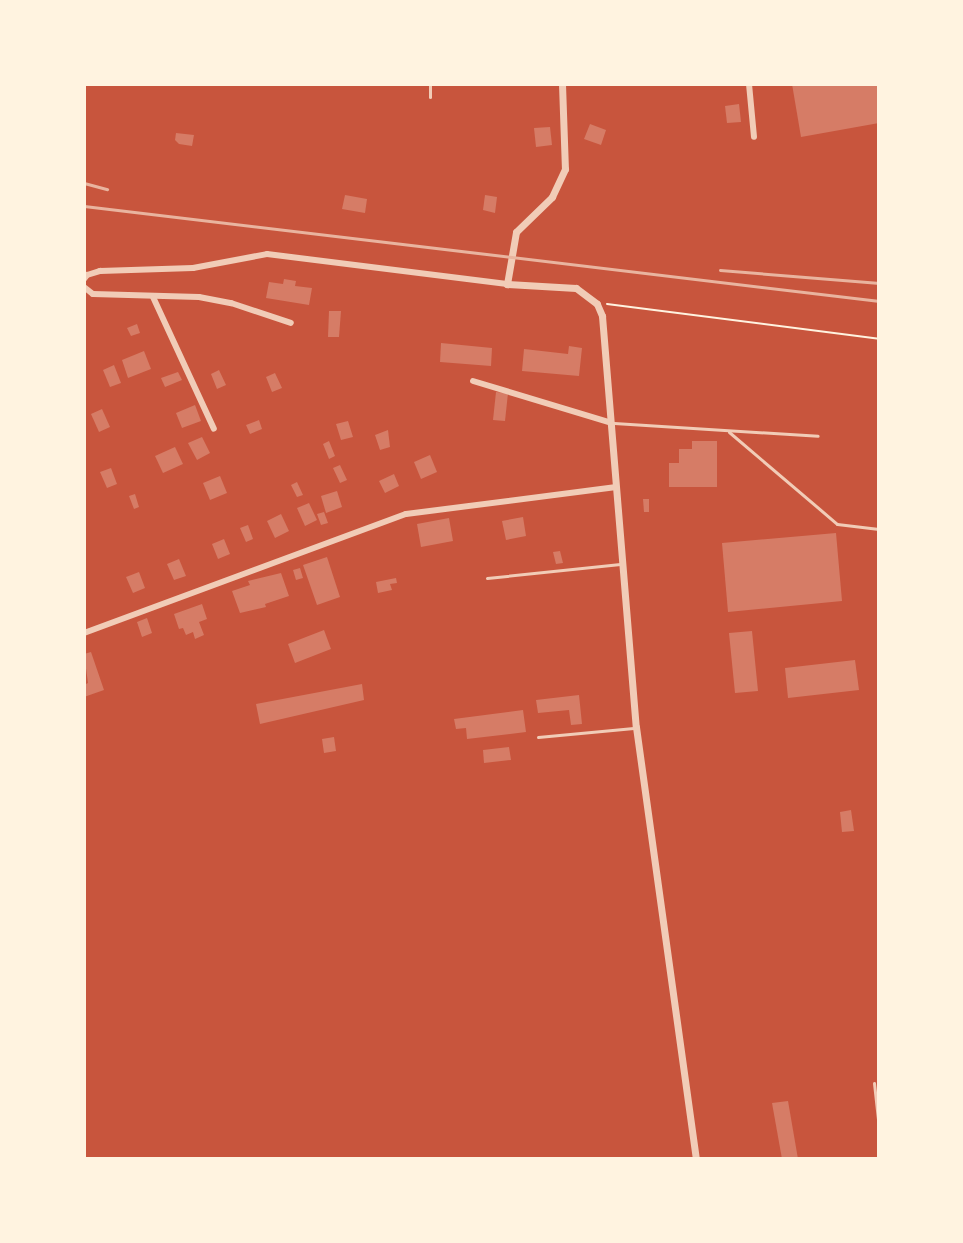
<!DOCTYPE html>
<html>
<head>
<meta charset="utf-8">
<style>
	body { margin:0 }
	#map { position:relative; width:963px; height:1243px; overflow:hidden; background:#c8553d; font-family:"Exo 2",sans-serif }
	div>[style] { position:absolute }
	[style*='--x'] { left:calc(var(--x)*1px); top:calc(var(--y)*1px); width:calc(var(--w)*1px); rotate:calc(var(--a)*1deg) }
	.building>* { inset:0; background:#d67c66 }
	.path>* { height:2px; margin:-1px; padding:0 1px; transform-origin:1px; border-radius:1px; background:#fff3e0 }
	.service>* { height:3px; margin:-1.5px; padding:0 1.5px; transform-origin:1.5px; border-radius:1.5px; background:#f1ccb7 }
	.minor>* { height:6px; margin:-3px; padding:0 3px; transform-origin:3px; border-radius:3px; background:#f1ccb7 }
	.tertiary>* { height:7px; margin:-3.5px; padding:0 3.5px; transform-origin:3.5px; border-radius:3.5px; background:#f1ccb7 }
	.rail>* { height:3px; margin:-1.5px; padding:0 1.5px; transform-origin:1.5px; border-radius:1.5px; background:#e9b49f }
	span { translate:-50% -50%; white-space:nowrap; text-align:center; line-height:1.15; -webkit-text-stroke:6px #fff3e0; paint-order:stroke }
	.frame { position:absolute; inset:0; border:86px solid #fff3e0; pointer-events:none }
</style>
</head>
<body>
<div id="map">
	<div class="building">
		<i style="clip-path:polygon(792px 84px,879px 84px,879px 123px,801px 137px)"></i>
		<i style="clip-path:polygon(739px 104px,741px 122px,727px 123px,725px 106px)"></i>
		<i style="clip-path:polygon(590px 124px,606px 130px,601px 145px,584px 139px)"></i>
		<i style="clip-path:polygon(550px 127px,552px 145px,536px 147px,534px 128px)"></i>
		<i style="clip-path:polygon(176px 133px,194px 135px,192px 146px,179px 144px,175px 140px)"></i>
		<i style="clip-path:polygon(345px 195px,367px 199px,365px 213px,342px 209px)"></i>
		<i style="clip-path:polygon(485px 195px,497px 197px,495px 213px,483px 210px)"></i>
		<i style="clip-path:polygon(284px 279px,296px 281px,295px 286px,312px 288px,309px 305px,266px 298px,269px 282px,283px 284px)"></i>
		<i style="clip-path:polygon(329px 311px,341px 311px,339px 337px,328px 337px)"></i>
		<i style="clip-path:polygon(137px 324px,140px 333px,131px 336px,127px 328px)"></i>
		<i style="clip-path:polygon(441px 343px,492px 348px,491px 366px,440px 362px)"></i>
		<i style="clip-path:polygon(569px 346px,582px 348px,579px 376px,522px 371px,524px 349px,568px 354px)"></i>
		<i style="clip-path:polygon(144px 351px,151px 369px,128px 378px,122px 360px)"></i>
		<i style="clip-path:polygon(114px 365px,121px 383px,110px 387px,103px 370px)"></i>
		<i style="clip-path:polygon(219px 370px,226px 385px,217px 389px,211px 374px)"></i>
		<i style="clip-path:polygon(178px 372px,182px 380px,165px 387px,161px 378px)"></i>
		<i style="clip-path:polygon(275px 373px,282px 388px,272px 392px,266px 377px)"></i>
		<i style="clip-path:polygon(496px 392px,508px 393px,505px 421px,493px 420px)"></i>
		<i style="clip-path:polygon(195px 405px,201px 421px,182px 428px,176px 413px)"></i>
		<i style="clip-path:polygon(102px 409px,110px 427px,99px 432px,91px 414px)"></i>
		<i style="clip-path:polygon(259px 420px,262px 429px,250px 434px,246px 425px)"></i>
		<i style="clip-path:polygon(348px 421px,353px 437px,341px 440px,336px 424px)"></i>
		<i style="clip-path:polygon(388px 430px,390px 447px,380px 450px,375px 435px)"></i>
		<i style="clip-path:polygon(202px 437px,210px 453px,197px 460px,188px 443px)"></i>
		<i style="clip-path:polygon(329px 441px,335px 456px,329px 459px,323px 444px)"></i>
		<i style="clip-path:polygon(692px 441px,717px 441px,717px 487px,669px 487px,669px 463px,679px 463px,679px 449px,692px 449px)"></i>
		<i style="clip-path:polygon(175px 447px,183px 464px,163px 473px,155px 456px)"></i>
		<i style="clip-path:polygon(430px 455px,437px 472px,421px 479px,414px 462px)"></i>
		<i style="clip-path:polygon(340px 465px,347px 480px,340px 483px,333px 468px)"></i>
		<i style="clip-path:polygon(111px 468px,117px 484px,107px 488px,100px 472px)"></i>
		<i style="clip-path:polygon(394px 474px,399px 486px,385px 493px,379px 481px)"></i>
		<i style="clip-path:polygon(220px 476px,227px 493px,210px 500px,203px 483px)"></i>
		<i style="clip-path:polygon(297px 482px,303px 495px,297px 497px,291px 485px)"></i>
		<i style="clip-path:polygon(337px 491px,342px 507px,326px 513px,321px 496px)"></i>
		<i style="clip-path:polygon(135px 494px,139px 507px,134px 509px,129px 496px)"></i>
		<i style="clip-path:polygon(643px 499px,649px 499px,649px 512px,644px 512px)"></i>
		<i style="clip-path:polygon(309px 503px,317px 520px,305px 526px,297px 508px)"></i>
		<i style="clip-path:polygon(324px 512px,328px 523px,321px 525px,317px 514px)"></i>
		<i style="clip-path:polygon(281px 514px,289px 531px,275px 538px,267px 521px)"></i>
		<i style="clip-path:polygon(523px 517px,526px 536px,506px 540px,502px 521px)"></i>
		<i style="clip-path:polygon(449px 518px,453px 541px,421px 547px,417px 524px)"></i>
		<i style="clip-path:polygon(248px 525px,253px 539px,246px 542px,240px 528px)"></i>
		<i style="clip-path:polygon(836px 533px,842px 601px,728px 612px,722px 543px)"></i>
		<i style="clip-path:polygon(224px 539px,230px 554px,218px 559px,212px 544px)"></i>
		<i style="clip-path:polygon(560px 551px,563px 563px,556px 564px,553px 552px)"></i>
		<i style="clip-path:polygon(327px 557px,340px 597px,317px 605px,303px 565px)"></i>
		<i style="clip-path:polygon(179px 559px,186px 576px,174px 580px,167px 564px)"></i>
		<i style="clip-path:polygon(300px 568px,303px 578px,296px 580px,293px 570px)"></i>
		<i style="clip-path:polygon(139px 572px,145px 588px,133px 593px,126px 577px)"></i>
		<i style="clip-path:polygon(281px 573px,289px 596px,265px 604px,266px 607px,240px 613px,232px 591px,250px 585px,248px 581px)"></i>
		<i style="clip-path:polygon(396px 578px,397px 583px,390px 584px,392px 590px,378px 593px,376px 582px)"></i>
		<i style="clip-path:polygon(202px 604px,207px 619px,199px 622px,204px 635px,195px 639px,193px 632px,186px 635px,183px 628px,179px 629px,174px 614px)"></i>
		<i style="clip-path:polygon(147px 618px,152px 633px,142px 637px,137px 622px)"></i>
		<i style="clip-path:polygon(324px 630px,331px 649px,295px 663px,288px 644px)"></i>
		<i style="clip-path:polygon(752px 631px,758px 691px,735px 693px,729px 633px)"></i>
		<i style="clip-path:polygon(91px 652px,104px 690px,84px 697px,84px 685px,88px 683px,84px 654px)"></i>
		<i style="clip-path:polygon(855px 660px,859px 690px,788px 698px,785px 668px)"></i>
		<i style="clip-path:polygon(362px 684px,364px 700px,260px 724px,256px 704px)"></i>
		<i style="clip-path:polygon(579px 695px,582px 724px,571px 725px,569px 710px,538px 713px,536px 700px)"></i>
		<i style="clip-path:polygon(523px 710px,526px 732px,467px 739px,466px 728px,456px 729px,454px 719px)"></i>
		<i style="clip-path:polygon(334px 737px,336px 751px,324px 753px,322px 739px)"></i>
		<i style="clip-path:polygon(509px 747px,511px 760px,484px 763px,483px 750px)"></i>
		<i style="clip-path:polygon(851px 810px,854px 831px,842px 832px,840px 812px)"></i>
		<i style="clip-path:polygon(788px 1101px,798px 1159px,782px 1159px,772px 1103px)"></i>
	</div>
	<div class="path">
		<i style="--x:607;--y:304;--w:274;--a:7.3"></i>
	</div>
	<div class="service">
		<i style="--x:430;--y:84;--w:13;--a:90"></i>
		<i style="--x:614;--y:423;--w:204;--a:3.6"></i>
		<i style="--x:729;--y:432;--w:142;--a:40.4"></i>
		<i style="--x:837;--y:524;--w:42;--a:6.8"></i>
		<i style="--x:487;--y:578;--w:134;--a:-6"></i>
		<i style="--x:538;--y:737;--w:96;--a:-5.4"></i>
		<i style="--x:874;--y:1083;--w:45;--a:83.7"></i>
	</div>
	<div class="minor">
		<i style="--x:749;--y:84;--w:53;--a:84.6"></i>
		<i style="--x:84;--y:279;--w:5;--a:-53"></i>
		<i style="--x:87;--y:275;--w:14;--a:-17"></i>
		<i style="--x:100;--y:271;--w:93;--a:-1.8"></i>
		<i style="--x:193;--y:268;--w:75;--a:-10.7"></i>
		<i style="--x:267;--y:254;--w:242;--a:7.1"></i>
		<i style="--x:84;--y:287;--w:11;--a:38"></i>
		<i style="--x:93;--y:294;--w:106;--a:1.6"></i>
		<i style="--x:199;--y:297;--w:33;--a:11"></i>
		<i style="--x:231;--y:303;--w:63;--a:18.4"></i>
		<i style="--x:153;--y:297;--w:145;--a:65.2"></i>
		<i style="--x:473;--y:381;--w:142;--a:16.8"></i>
		<i style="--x:84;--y:633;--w:343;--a:-20.3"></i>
		<i style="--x:406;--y:514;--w:212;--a:-7.3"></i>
	</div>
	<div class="tertiary">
		<i style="--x:562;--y:84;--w:85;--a:88"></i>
		<i style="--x:565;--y:169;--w:31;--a:115"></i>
		<i style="--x:552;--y:197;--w:50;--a:135.8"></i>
		<i style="--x:516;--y:232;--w:53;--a:99.8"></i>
		<i style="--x:507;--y:284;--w:69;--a:3.3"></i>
		<i style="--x:576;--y:288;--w:26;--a:37"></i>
		<i style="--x:597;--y:304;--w:13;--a:67"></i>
		<i style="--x:602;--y:316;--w:412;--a:85.3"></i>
		<i style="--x:636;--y:727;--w:436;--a:82.1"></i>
	</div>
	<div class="rail">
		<i style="--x:84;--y:183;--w:24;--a:15"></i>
		<i style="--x:84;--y:206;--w:801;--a:6.81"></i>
		<i style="--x:720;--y:270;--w:160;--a:4.7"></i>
	</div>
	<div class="frame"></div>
</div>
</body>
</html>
